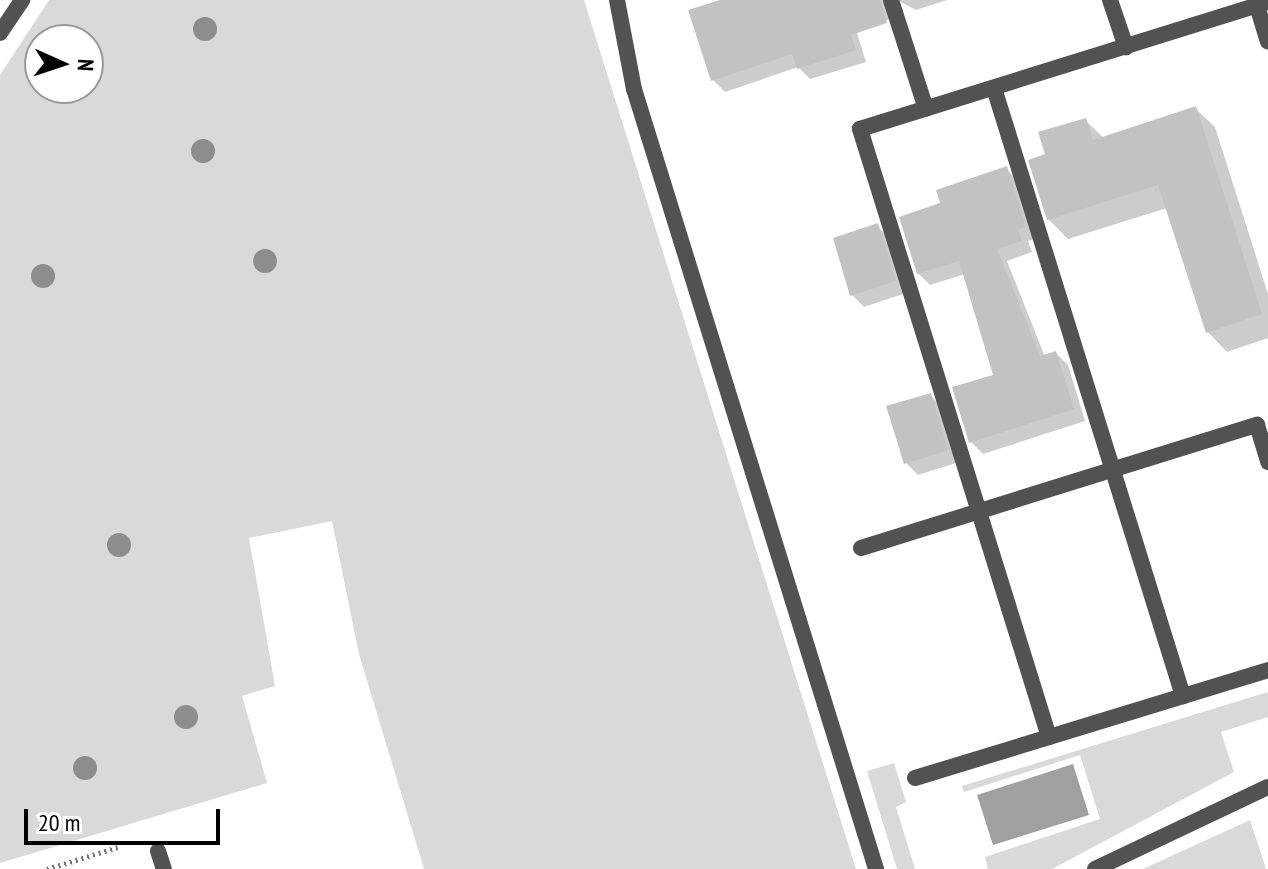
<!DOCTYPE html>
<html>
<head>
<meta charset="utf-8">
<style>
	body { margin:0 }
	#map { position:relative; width:1268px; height:869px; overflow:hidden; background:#fff; font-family:"PT Sans Narrow",sans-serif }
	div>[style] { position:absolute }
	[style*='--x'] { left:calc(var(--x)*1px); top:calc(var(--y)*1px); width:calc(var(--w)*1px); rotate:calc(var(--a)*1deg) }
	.green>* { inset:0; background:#d9d9d9 }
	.water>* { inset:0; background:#a0a0a0 }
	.shadow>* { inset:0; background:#0003 }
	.building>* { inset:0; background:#c2c2c2 }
	.path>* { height:5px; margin-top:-2.5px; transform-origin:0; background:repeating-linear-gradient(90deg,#747474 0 2px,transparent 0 6px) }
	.service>* { height:16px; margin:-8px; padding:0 8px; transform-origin:8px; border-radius:8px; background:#525252 }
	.trees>* { width:24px; height:24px; margin:-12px; border-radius:50%; background:#8d8d8d }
	span { translate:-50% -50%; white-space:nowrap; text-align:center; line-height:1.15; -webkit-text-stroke:7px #fff; paint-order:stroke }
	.north { position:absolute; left:24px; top:24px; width:80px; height:80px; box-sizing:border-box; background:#fff; border:2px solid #999; border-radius:50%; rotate:93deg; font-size:22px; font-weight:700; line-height:32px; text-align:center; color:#000 }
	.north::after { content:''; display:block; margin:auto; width:28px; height:36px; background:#000; clip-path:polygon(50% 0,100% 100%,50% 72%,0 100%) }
	.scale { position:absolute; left:24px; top:809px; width:196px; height:36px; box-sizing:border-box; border:4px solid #000; border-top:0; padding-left:10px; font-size:24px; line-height:28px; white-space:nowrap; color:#000; -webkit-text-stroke:6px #fff; paint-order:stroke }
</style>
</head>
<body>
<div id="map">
	<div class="green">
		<i style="clip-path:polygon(evenodd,49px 0,584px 0,856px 869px,424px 869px,359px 654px,332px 521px,249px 538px,275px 686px,242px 696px,267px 783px,0 863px,0 75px,49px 0,40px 40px,88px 40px,88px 88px,40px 88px,40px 40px)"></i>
		<i style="clip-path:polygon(1268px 692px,1268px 717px,1221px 732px,1234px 772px,1052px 869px,988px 869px,985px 857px,1100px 819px,1080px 755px,964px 792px,962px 786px)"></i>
		<i style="clip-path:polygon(894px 763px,906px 802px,896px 807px,915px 869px,897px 869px,867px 771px)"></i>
		<i style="clip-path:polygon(1250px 820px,1266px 869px,1143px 869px)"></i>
	</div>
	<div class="water">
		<i style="clip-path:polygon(1073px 764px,1089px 815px,993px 845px,977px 795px)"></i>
	</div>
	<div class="shadow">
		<i style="clip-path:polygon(727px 0,947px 0,916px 10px,899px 1px,893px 18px,856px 30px,866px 62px,810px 79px,798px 67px,725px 92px,713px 80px)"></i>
		<i style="clip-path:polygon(1195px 108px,1215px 127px,1268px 294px,1268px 338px,1227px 352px,1208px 332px,1167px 208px,1068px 239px,1048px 219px,1047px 155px,1085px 120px,1104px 138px)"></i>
		<i style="clip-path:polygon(1006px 169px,1018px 181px,1036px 238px,1028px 241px,1032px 252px,1007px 261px,1045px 357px,1056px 353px,1068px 365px,1085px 421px,983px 454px,971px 442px,995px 376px,965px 274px,930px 285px,918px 273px,943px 205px)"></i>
		<i style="clip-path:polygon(877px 226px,889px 238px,906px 293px,864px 307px,852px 295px)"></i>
		<i style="clip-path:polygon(930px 395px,942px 407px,959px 462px,918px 475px,906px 463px)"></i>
	</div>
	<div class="building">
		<i style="clip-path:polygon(720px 0,880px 0,887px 23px,851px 35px,856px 50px,797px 69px,792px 54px,711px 81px,688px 10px)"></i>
		<i style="clip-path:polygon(1196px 106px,1262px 314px,1206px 333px,1158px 185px,1047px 220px,1028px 160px,1045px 154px,1038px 132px,1086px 118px,1093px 140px)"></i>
		<i style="clip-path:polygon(1007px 166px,1026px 227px,1018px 229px,1022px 241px,997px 249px,1040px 356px,1056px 351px,1074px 409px,969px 443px,952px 387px,993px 375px,959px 261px,917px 274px,899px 217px,940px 203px,936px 190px)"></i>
		<i style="clip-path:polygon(878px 223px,896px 281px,850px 296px,833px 238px)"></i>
		<i style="clip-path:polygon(931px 393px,948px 450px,904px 464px,886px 406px)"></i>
	</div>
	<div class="path">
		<i style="--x:47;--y:869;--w:74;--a:-17.2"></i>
	</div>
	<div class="service">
		<i style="--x:617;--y:0;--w:91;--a:79.2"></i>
		<i style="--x:634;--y:89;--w:817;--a:72.76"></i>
		<i style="--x:891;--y:0;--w:114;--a:72.2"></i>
		<i style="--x:1110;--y:0;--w:50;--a:71.2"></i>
		<i style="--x:1257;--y:6;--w:37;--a:73"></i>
		<i style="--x:0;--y:33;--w:40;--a:-56"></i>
		<i style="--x:994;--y:88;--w:637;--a:72.73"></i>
		<i style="--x:861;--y:548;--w:415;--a:-17.3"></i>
		<i style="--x:1257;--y:425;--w:39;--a:73"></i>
		<i style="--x:1049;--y:737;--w:637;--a:-107.27"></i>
		<i style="--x:860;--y:129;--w:427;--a:-17.3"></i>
		<i style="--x:915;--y:778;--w:369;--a:-17"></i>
		<i style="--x:158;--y:851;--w:19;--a:72"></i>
		<i style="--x:1095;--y:869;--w:191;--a:-25.4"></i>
	</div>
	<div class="trees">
		<i style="left:205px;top:29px"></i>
		<i style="left:203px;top:151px"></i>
		<i style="left:265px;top:261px"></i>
		<i style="left:43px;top:276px"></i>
		<i style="left:119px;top:545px"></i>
		<i style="left:186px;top:717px"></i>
		<i style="left:85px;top:768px"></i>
	</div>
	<div class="north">N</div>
	<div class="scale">20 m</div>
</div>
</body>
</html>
